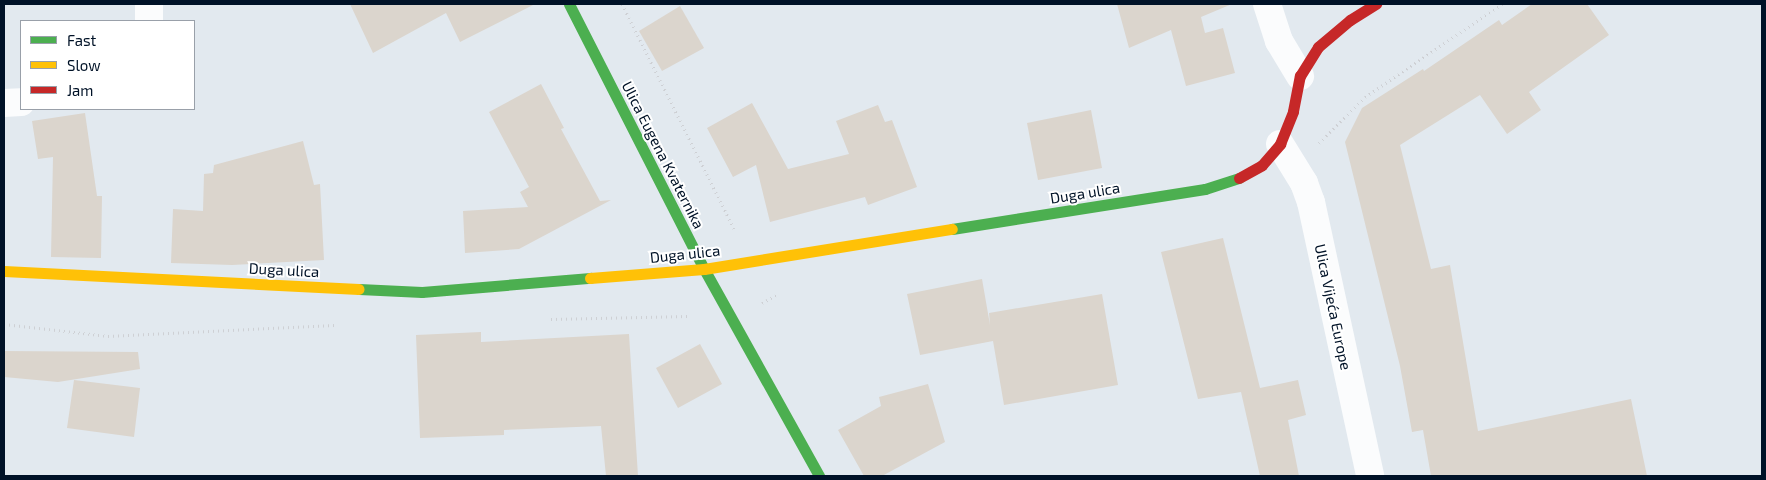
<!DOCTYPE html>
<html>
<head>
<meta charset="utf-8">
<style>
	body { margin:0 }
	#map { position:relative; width:1766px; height:480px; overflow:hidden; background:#e2e9ef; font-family:"Exo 2",sans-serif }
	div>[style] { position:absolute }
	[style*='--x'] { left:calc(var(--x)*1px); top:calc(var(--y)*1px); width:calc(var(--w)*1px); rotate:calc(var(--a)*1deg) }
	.building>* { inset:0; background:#dbd5cd }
	.path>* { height:3px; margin-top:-1.5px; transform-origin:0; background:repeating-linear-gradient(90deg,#ced0d4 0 1px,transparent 0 5px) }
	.street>* { height:28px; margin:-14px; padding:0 14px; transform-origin:14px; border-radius:14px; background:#fbfcfd }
	.fast>* { height:11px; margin:-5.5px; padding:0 5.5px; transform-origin:5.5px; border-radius:5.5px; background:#4caf50 }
	.slow>* { height:11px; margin:-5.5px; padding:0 5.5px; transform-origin:5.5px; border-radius:5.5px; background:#ffc107 }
	.jam>* { height:11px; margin:-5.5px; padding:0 5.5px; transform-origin:5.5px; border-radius:5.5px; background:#c62828 }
	span { translate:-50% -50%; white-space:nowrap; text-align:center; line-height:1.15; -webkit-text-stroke:4px #fff; paint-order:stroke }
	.street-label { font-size:15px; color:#001227 }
	.frame { position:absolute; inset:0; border:5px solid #001227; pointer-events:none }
	.legend { position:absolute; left:20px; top:20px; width:175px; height:90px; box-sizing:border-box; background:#fff; border:1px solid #99a0a9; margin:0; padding:6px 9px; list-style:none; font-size:15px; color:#001227 }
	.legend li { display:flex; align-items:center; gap:10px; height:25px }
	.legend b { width:25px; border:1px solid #99a0a9 }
</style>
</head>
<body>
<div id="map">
	<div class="building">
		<i style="clip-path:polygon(350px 4px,535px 4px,460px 42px,446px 13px,373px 53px)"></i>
		<i style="clip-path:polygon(1117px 4px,1232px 4px,1201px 17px,1205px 33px,1223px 28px,1235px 73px,1186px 86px,1171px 30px,1129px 48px)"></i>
		<i style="clip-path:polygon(1532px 4px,1587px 4px,1609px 35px,1529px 92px,1541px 110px,1507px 134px,1480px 95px,1400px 145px,1431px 269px,1450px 265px,1478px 431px,1631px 399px,1647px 476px,1431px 476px,1423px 430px,1412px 432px,1400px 366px,1345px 142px,1362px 108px,1423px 69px,1424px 71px,1499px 20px,1502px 25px)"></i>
		<i style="clip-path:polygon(680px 6px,704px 48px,662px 71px,639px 31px)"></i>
		<i style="clip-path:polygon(541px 84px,564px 128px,561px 129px,600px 201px,611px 200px,519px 249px,465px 253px,463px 211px,528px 207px,520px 192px,529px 187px,489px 112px)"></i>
		<i style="clip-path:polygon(752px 103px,788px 169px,849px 154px,836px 121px,878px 105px,885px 122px,892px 120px,917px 187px,868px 205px,865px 197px,770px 222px,756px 165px,733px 177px,707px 128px)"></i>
		<i style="clip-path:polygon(1091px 110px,1102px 168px,1038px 180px,1027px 123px)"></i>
		<i style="clip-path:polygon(85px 113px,97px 196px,102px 196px,101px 258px,51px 257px,53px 157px,38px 159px,32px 121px)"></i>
		<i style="clip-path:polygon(303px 141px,314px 185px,320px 184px,324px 260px,232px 265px,171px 263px,173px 209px,203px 211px,204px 174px,213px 173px,214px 165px)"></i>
		<i style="clip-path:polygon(1223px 238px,1260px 388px,1298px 380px,1306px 415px,1288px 420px,1299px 476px,1260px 476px,1241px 392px,1198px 399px,1161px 252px)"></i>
		<i style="clip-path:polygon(982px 279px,990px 325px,989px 313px,1102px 294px,1118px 385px,1004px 405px,993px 341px,920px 355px,907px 294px)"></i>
		<i style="clip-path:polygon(481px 332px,481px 342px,629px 334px,638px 476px,606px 476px,601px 426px,504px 430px,504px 435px,420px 438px,416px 335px)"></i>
		<i style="clip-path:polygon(700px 344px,722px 384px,678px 408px,656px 368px)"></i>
		<i style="clip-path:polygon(4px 351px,138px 352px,140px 369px,58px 382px,4px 377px)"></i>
		<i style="clip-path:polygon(74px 380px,140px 388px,134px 437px,67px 428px)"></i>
		<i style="clip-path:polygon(928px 384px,945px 442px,882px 476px,864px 476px,838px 430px,881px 406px,879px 397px)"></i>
	</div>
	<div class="path">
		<i style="--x:622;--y:4;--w:251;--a:63.5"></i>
		<i style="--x:1319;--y:143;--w:65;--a:-45"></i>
		<i style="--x:1365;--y:97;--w:166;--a:-34.2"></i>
		<i style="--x:762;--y:303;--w:18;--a:-29"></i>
		<i style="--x:551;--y:319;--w:138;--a:-1.2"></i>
		<i style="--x:4;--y:324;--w:105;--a:6.6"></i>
		<i style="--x:108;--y:336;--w:227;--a:-2.8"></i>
	</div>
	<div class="street">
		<i style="--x:1267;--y:4;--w:39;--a:72"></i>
		<i style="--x:1279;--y:41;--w:41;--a:59"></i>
		<i style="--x:149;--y:21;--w:17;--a:-90"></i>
		<i style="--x:4;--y:103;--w:17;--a:-3"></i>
		<i style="--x:1280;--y:144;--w:46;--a:58.4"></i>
		<i style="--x:1304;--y:183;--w:20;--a:70"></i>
		<i style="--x:1311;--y:202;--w:280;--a:77.8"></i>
	</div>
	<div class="fast">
		<i style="--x:569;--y:4;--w:297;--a:63"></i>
		<i style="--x:704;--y:269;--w:237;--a:60.9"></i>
		<i style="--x:952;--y:229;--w:256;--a:-9"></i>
		<i style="--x:1205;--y:189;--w:36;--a:-18"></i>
		<i style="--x:359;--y:289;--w:63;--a:2.7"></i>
		<i style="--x:422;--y:292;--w:169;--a:-4.8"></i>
	</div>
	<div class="slow">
		<i style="--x:4;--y:271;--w:355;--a:2.9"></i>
		<i style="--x:590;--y:278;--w:114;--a:-4.5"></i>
		<i style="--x:704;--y:269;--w:251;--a:-9.2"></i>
	</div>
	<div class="jam">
		<i style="--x:1239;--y:178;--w:26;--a:-29"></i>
		<i style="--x:1262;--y:165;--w:28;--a:-49"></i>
		<i style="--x:1280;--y:144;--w:35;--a:-68"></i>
		<i style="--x:1293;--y:111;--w:36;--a:-79"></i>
		<i style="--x:1300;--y:76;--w:34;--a:-58"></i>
		<i style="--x:1318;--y:47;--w:42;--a:-40.2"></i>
		<i style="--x:1350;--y:20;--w:31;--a:-32"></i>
	</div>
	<div class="street-label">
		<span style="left:663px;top:155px;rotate:63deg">Ulica Eugena Kvaternika</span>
		<span style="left:1085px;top:193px;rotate:-9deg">Duga ulica</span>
		<span style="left:685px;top:254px;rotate:-6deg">Duga ulica</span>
		<span style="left:284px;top:270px;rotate:3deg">Duga ulica</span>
		<span style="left:1333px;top:307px;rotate:78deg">Ulica Vijeća Europe</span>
	</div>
	<div class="frame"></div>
	<ul class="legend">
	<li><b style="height:6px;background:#4caf50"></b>Fast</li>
	<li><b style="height:6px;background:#ffc107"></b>Slow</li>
	<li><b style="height:6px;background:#c62828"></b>Jam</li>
	</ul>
</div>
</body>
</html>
